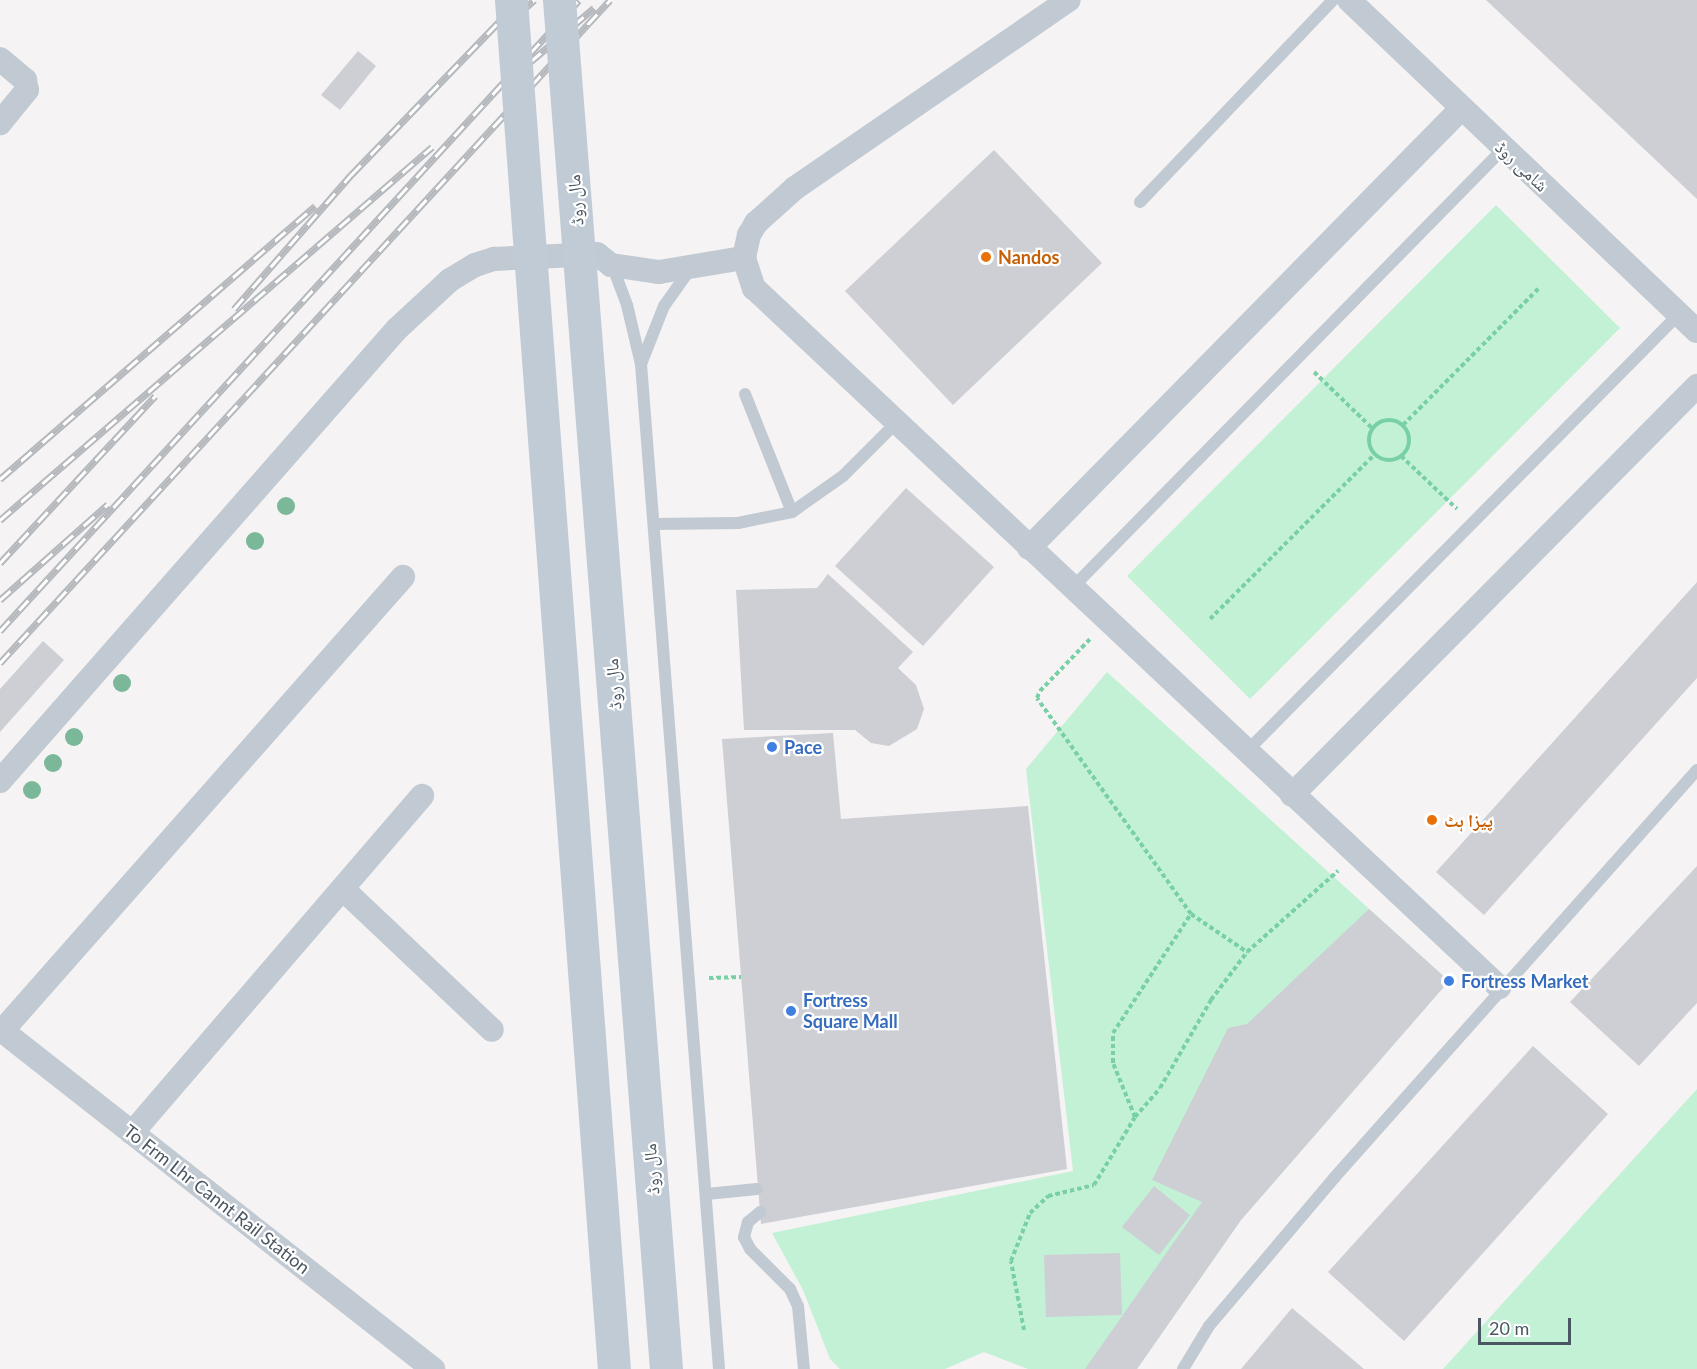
<!DOCTYPE html>
<html>
<head>
<meta charset="utf-8">
<style>
	body { margin:0 }
	#map { position:relative; width:1697px; height:1369px; overflow:hidden; background:#f5f3f3; font-family:Lato,"Noto Naskh Arabic",sans-serif }
	div>[style] { position:absolute }
	[style*='--x'] { left:calc(var(--x)*1px); top:calc(var(--y)*1px); width:calc(var(--w)*1px); rotate:calc(var(--a)*1deg) }
	.green>* { inset:0; background:#c3f1d5 }
	.building>* { inset:0; background:#cdcfd5 }
	.path>* { height:4px; margin-top:-2px; transform-origin:0; background:repeating-linear-gradient(90deg,#7ad0a6 0 4.5px,transparent 0 7.5px) }
	.path>.ring { margin:-2px; padding:0; box-sizing:content-box; background:none; border:4px solid #7ad0a6; border-radius:50% }
	.lane>* { height:12px; margin:-6px; padding:0 6px; transform-origin:6px; border-radius:6px; background:#c1cad2 }
	.street>* { height:24px; margin:-12px; padding:0 12px; transform-origin:12px; border-radius:12px; background:#c1cad2 }
	.rail>* { height:7px; margin-top:-3.5px; transform-origin:0; background:repeating-linear-gradient(90deg,#fff 0 14px,#b5b8bd 0 28px); box-sizing:border-box; border-block:2px solid #b5b8bd }
	.secondary-bridge>* { height:33px; margin:-16.5px; padding:0 16.5px; transform-origin:16.5px; border-radius:16.5px; background:#c1cbd6 }
	.trees>* { width:18px; height:18px; margin:-9px; border-radius:50%; background:#7bb799 }
	.dots>* { width:16px; height:16px; translate:-50% -50%; box-sizing:border-box; border:3px solid #fff; border-radius:50% }
	span { translate:-50% -50%; white-space:nowrap; text-align:center; line-height:1.15; -webkit-text-stroke:4.5px #fff; paint-order:stroke }
	.street-label { font-size:18px; color:#4a5661 }
	.food-label { font-size:18px; color:#c56008; font-weight:700 }
	.left { translate:0 -50%; text-align:left }
	.shop-label { font-size:18px; color:#366cbe; font-weight:700 }
	.scale { position:absolute; left:1478px; top:1318px; width:93px; height:27px; box-sizing:border-box; border:3px solid #4a5661; border-top:0; padding-left:8px; font-size:18px; line-height:21px; white-space:nowrap; color:#4a5661; -webkit-text-stroke:4px #fff; paint-order:stroke }
</style>
</head>
<body>
<div id="map">
	<div class="green">
		<i style="clip-path:polygon(1496px 205px,1620px 328px,1250px 699px,1127px 576px)"></i>
		<i style="clip-path:polygon(1107px 672px,1449px 981px,1241px 1220px,1137px 1369px,1028px 1369px,984px 1352px,945px 1369px,840px 1369px,830px 1359px,803px 1290px,772px 1233px,1073px 1171px,1026px 769px)"></i>
		<i style="clip-path:polygon(1697px 1089px,1697px 1369px,1443px 1369px)"></i>
	</div>
	<div class="building">
		<i style="clip-path:polygon(1486px 0,1697px 0,1697px 199px)"></i>
		<i style="clip-path:polygon(358px 51px,376px 66px,340px 110px,321px 95px)"></i>
		<i style="clip-path:polygon(994px 150px,1102px 263px,953px 405px,845px 291px)"></i>
		<i style="clip-path:polygon(906px 488px,994px 567px,923px 646px,835px 566px)"></i>
		<i style="clip-path:polygon(828px 574px,913px 652px,898px 668px,916px 685px,924px 709px,917px 729px,889px 746px,871px 743px,855px 730px,744px 730px,736px 590px,817px 588px)"></i>
		<i style="clip-path:polygon(1697px 582px,1697px 678px,1484px 915px,1436px 872px)"></i>
		<i style="clip-path:polygon(43px 641px,64px 660px,0 732px,0 689px)"></i>
		<i style="clip-path:polygon(833px 733px,841px 819px,1028px 806px,1067px 1169px,761px 1224px,722px 739px)"></i>
		<i style="clip-path:polygon(1697px 866px,1697px 1003px,1639px 1066px,1570px 1002px)"></i>
		<i style="clip-path:polygon(1369px 909px,1449px 981px,1241px 1220px,1137px 1369px,1085px 1369px,1202px 1202px,1152px 1180px,1228px 1028px,1247px 1024px)"></i>
		<i style="clip-path:polygon(1533px 1046px,1608px 1114px,1404px 1341px,1328px 1272px)"></i>
		<i style="clip-path:polygon(1154px 1186px,1190px 1215px,1159px 1255px,1122px 1227px)"></i>
		<i style="clip-path:polygon(1120px 1253px,1122px 1315px,1046px 1317px,1044px 1255px)"></i>
		<i style="clip-path:polygon(1292px 1308px,1364px 1369px,1241px 1369px)"></i>
	</div>
	<div class="path">
		<i style="--x:1314;--y:372;--w:81;--a:44"></i>
		<i class="ring" style="left:1369px;top:420px;width:36px;height:36px"></i>
		<i style="--x:1403;--y:425;--w:192;--a:-45.2"></i>
		<i style="--x:1401;--y:456;--w:77;--a:43.4"></i>
		<i style="--x:1210;--y:619;--w:233;--a:-45"></i>
		<i style="--x:1191;--y:914;--w:68;--a:34.2"></i>
		<i style="--x:709;--y:978;--w:32;--a:-2"></i>
		<i style="--x:1135;--y:1117;--w:38;--a:-49"></i>
		<i style="--x:1160;--y:1088;--w:102;--a:-59.9"></i>
		<i style="--x:1211;--y:1000;--w:60;--a:-53.1"></i>
		<i style="--x:1247;--y:952;--w:122;--a:-41.7"></i>
		<i style="--x:1024;--y:1330;--w:70;--a:-100.7"></i>
		<i style="--x:1011;--y:1261;--w:52;--a:-68.4"></i>
		<i style="--x:1030;--y:1213;--w:25;--a:-43"></i>
		<i style="--x:1048;--y:1196;--w:47;--a:-13.4"></i>
		<i style="--x:1094;--y:1185;--w:79;--a:-58.9"></i>
		<i style="--x:1135;--y:1117;--w:58;--a:-112.2"></i>
		<i style="--x:1113;--y:1063;--w:30;--a:-90"></i>
		<i style="--x:1113;--y:1033;--w:142;--a:-56.8"></i>
		<i style="--x:1191;--y:914;--w:265;--a:-125.5"></i>
		<i style="--x:1037;--y:698;--w:8;--a:-67"></i>
		<i style="--x:1040;--y:691;--w:72;--a:-46.1"></i>
	</div>
	<div class="lane">
		<i style="--x:1140;--y:202;--w:279;--a:-46.3"></i>
		<i style="--x:612;--y:265;--w:43;--a:69.4"></i>
		<i style="--x:627;--y:305;--w:61;--a:76.7"></i>
		<i style="--x:641;--y:364;--w:1008;--a:85.56"></i>
		<i style="--x:641;--y:364;--w:62;--a:-68.4"></i>
		<i style="--x:664;--y:306;--w:47;--a:-54.6"></i>
		<i style="--x:745;--y:394;--w:127;--a:68.3"></i>
		<i style="--x:654;--y:524;--w:84;--a:-0.7"></i>
		<i style="--x:738;--y:523;--w:55;--a:-11.5"></i>
		<i style="--x:792;--y:512;--w:62;--a:-35.2"></i>
		<i style="--x:843;--y:476;--w:75;--a:-45"></i>
		<i style="--x:1072;--y:588;--w:617;--a:-45.53"></i>
		<i style="--x:1246;--y:752;--w:616;--a:-45.33"></i>
		<i style="--x:707;--y:1194;--w:50;--a:-5.7"></i>
		<i style="--x:760;--y:1212;--w:16;--a:140"></i>
		<i style="--x:748;--y:1222;--w:16;--a:105"></i>
		<i style="--x:744;--y:1237;--w:13;--a:63"></i>
		<i style="--x:750;--y:1249;--w:57;--a:45"></i>
		<i style="--x:790;--y:1289;--w:19;--a:65"></i>
		<i style="--x:798;--y:1306;--w:63;--a:84.6"></i>
		<i style="--x:1183;--y:1369;--w:50;--a:-58.8"></i>
		<i style="--x:1209;--y:1326;--w:194;--a:-49.8"></i>
		<i style="--x:1334;--y:1178;--w:546;--a:-48.34"></i>
	</div>
	<div class="street">
		<i style="--x:1349;--y:0;--w:480;--a:43.6"></i>
		<i style="--x:0;--y:59;--w:33;--a:40"></i>
		<i style="--x:25;--y:80;--w:10;--a:79"></i>
		<i style="--x:27;--y:90;--w:43;--a:129.3"></i>
		<i style="--x:744;--y:258;--w:32;--a:72"></i>
		<i style="--x:754;--y:288;--w:1022;--a:43.18"></i>
		<i style="--x:1029;--y:548;--w:616;--a:-45.46"></i>
		<i style="--x:0;--y:781;--w:602;--a:-48.71"></i>
		<i style="--x:397;--y:329;--w:72;--a:-42.8"></i>
		<i style="--x:450;--y:280;--w:29;--a:-31"></i>
		<i style="--x:475;--y:265;--w:20;--a:-18"></i>
		<i style="--x:494;--y:259;--w:103;--a:-2.8"></i>
		<i style="--x:597;--y:254;--w:18;--a:38"></i>
		<i style="--x:611;--y:265;--w:49;--a:8.3"></i>
		<i style="--x:659;--y:272;--w:86;--a:-9.4"></i>
		<i style="--x:744;--y:258;--w:24;--a:-78"></i>
		<i style="--x:749;--y:235;--w:14;--a:-60"></i>
		<i style="--x:756;--y:223;--w:52;--a:-41.9"></i>
		<i style="--x:795;--y:188;--w:332;--a:-34.5"></i>
		<i style="--x:1292;--y:795;--w:576;--a:-45.28"></i>
		<i style="--x:345;--y:891;--w:202;--a:43.4"></i>
		<i style="--x:0;--y:1029;--w:551;--a:38.14"></i>
		<i style="--x:2;--y:1031;--w:606;--a:-48.55"></i>
		<i style="--x:132;--y:1133;--w:445;--a:-49.3"></i>
	</div>
	<div class="rail">
		<i style="--x:512;--y:20;--w:30;--a:-42"></i>
		<i style="--x:530;--y:62;--w:84;--a:-40.2"></i>
		<i style="--x:234;--y:309;--w:178;--a:-48.9"></i>
		<i style="--x:351;--y:175;--w:243;--a:-46"></i>
		<i style="--x:0;--y:479;--w:417;--a:-40.9"></i>
		<i style="--x:0;--y:520;--w:571;--a:-40.81"></i>
		<i style="--x:0;--y:563;--w:228;--a:-47.1"></i>
		<i style="--x:0;--y:600;--w:144;--a:-41.6"></i>
		<i style="--x:0;--y:631;--w:856;--a:-47.46"></i>
		<i style="--x:0;--y:663;--w:901;--a:-47.38"></i>
	</div>
	<div class="secondary-bridge">
		<i style="--x:511;--y:0;--w:1373;--a:85.7"></i>
		<i style="--x:559;--y:0;--w:1373;--a:85.53"></i>
	</div>
	<div class="trees">
		<i style="left:286px;top:506px"></i>
		<i style="left:255px;top:541px"></i>
		<i style="left:122px;top:683px"></i>
		<i style="left:74px;top:737px"></i>
		<i style="left:53px;top:763px"></i>
		<i style="left:32px;top:790px"></i>
	</div>
	<div class="dots">
		<i style="left:986px;top:257px;background:#e8710a"></i>
		<i style="left:772px;top:747px;background:#3f7fe0"></i>
		<i style="left:1432px;top:820px;background:#e8710a"></i>
		<i style="left:1449px;top:981px;background:#3f7fe0"></i>
		<i style="left:791px;top:1011px;background:#3f7fe0"></i>
	</div>
	<div class="street-label">
		<span style="left:1522px;top:166px;rotate:43deg">شامی روڈ</span>
		<span style="left:575px;top:200px;rotate:-94deg">مال روڈ</span>
		<span style="left:613px;top:684px;rotate:-94deg">مال روڈ</span>
		<span style="left:651px;top:1169px;rotate:-94deg">مال روڈ</span>
		<span style="left:217px;top:1199px;rotate:38deg">To Frm Lhr Cannt Rail Station</span>
	</div>
	<div class="food-label">
		<span class="left" style="left:998px;top:257px">Nandos</span>
		<span class="left" style="left:1444px;top:820px">پیزا ہٹ</span>
	</div>
	<div class="shop-label">
		<span class="left" style="left:784px;top:747px">Pace</span>
		<span class="left" style="left:1461px;top:981px">Fortress Market</span>
		<span class="left" style="left:803px;top:1011px">Fortress<br>Square Mall</span>
	</div>
	<div class="scale">20 m</div>
</div>
</body>
</html>
